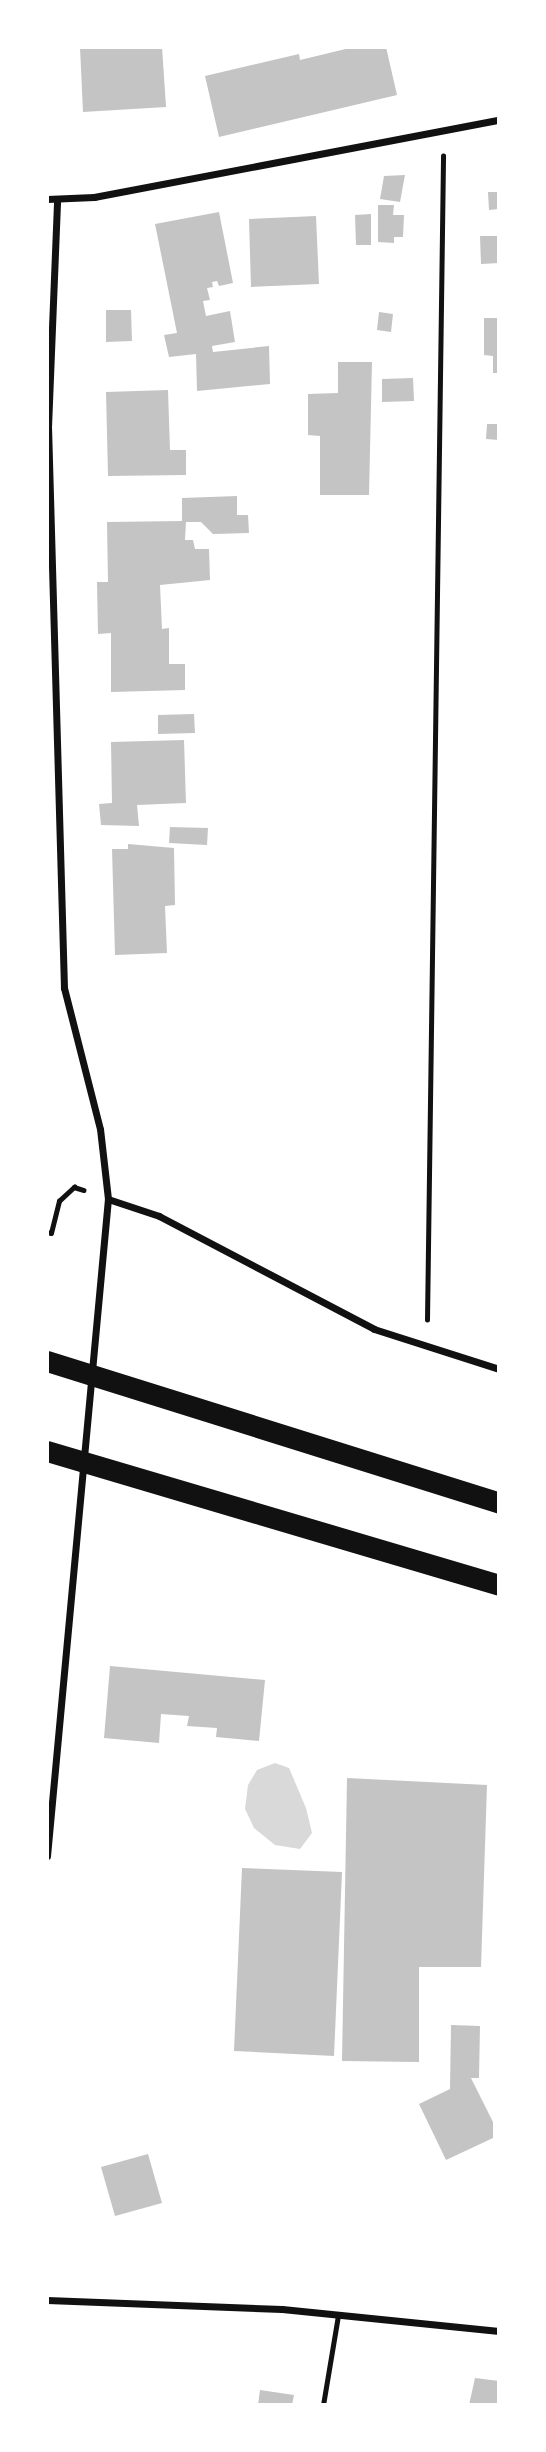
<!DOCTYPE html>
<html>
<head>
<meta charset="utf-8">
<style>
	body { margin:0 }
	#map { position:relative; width:546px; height:2452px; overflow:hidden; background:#fff; font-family:"Varela Round",sans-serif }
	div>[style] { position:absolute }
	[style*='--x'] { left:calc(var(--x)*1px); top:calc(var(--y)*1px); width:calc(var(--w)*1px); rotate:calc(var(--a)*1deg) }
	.water>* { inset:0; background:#d9d9d9 }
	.building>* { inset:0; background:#c4c4c4 }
	.path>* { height:4.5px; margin:-2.25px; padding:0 2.25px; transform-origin:2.25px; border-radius:2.25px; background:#111 }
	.service>* { height:5px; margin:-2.5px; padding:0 2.5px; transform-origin:2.5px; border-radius:2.5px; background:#111 }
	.minor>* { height:7px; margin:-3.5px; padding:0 3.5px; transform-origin:3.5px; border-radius:3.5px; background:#111 }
	.motorway>* { height:21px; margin:-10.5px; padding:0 10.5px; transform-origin:10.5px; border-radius:10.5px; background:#111 }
	span { translate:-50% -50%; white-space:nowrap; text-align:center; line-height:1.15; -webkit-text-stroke:7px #fff; paint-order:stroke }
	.frame { position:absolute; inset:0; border:49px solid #fff; pointer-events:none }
</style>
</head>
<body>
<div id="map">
	<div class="water">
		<i style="clip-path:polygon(275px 1763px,289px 1768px,306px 1808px,312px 1833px,300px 1849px,275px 1845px,254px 1828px,245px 1809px,248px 1785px,257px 1770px)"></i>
	</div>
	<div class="building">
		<i style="clip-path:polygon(80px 47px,162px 47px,166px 107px,83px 112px)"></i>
		<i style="clip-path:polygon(354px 47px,386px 47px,397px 95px,219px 137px,205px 76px,299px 54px,300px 60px)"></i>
		<i style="clip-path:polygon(405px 175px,400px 202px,380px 199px,384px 176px)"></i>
		<i style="clip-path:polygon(488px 192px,499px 192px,499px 209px,489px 210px)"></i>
		<i style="clip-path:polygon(378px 205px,394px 205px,393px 215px,404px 215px,403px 237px,394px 237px,394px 243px,378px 242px)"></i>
		<i style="clip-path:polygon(219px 212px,233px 283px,219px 286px,217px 281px,212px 282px,213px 287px,207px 288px,210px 300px,203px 301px,206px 316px,230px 311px,235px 342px,212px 346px,213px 352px,269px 346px,270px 384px,197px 391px,196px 354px,169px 357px,164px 335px,177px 333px,155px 224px)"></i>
		<i style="clip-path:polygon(371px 214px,371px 245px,356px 245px,355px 215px)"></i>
		<i style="clip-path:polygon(316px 216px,319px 284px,251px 287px,249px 219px)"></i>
		<i style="clip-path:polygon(480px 236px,499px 236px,499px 263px,481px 264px)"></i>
		<i style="clip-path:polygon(106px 310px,131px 310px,132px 341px,106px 342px)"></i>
		<i style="clip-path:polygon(379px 312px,393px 314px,391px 332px,377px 330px)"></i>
		<i style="clip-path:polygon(484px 318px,499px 318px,499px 373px,493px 373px,493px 356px,484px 355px)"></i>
		<i style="clip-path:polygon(338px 362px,372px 362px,369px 495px,320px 495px,320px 436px,308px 435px,308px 394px,338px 393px)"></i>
		<i style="clip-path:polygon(413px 378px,414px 401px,382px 402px,382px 379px)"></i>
		<i style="clip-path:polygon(168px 390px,170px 450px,186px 450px,186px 475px,108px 476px,106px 392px)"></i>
		<i style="clip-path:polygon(487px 424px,499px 424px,499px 440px,486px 439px)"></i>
		<i style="clip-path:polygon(237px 496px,237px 515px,248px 515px,249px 533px,213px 534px,201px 522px,186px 522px,185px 540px,193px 540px,195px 549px,209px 549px,210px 580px,160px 585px,162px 629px,169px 628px,169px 664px,185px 664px,185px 690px,111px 692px,111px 633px,98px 634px,97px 582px,108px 582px,107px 522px,182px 521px,182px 498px)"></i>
		<i style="clip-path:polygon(194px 714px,195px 733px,158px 734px,158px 715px)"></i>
		<i style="clip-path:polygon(184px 740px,186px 803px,137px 805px,139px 826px,101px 825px,99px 804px,112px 803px,111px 742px)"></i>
		<i style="clip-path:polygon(170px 827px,208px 828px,207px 845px,169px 843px)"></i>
		<i style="clip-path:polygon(128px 844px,174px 848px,175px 905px,165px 906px,167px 953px,115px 955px,112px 849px,128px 849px)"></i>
		<i style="clip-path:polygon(110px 1666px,265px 1680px,259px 1741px,216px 1737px,217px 1728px,187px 1726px,189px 1716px,161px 1714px,159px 1743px,104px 1738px)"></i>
		<i style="clip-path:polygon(347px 1778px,487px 1785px,481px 1967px,419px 1967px,419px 2062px,342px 2061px)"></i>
		<i style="clip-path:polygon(242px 1868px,342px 1872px,334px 2056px,234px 2051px)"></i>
		<i style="clip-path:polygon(451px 2025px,480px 2026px,479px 2078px,471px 2078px,493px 2122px,493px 2138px,446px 2160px,419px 2104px,450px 2089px)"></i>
		<i style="clip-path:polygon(148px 2154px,162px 2203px,115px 2216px,101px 2167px)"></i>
		<i style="clip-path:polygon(475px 2378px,499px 2381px,499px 2405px,469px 2405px)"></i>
		<i style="clip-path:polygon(260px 2390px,294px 2395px,292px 2405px,258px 2405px)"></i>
	</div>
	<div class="path">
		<i style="--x:47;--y:1232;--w:4;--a:14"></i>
		<i style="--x:51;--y:1233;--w:33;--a:-76"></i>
		<i style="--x:59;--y:1201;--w:21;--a:-43"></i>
		<i style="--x:74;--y:1187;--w:10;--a:17"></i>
		<i style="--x:427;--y:1320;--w:1164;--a:-89.21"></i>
	</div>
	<div class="service">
		<i style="--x:323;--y:2405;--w:91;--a:-80.5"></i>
	</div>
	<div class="minor">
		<i style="--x:47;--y:199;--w:47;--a:-2.4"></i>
		<i style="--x:94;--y:197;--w:412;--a:-10.8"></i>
		<i style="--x:108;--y:1199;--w:54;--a:18.4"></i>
		<i style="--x:159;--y:1216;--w:243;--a:27.7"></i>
		<i style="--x:374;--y:1329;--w:131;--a:17.7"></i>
		<i style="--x:47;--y:1856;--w:660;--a:-84.7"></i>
		<i style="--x:108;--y:1199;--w:70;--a:-96.5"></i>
		<i style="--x:100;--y:1129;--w:146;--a:-104.3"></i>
		<i style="--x:64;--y:988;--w:561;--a:-91.63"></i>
		<i style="--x:48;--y:427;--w:226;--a:-87.7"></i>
		<i style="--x:47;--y:2300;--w:235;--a:2.2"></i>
		<i style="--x:282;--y:2309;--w:218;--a:5.8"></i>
	</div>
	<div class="motorway">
		<i style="--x:47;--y:1361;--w:474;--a:17.4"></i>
		<i style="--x:47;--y:1451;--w:471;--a:16.5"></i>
	</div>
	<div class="frame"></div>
</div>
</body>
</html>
